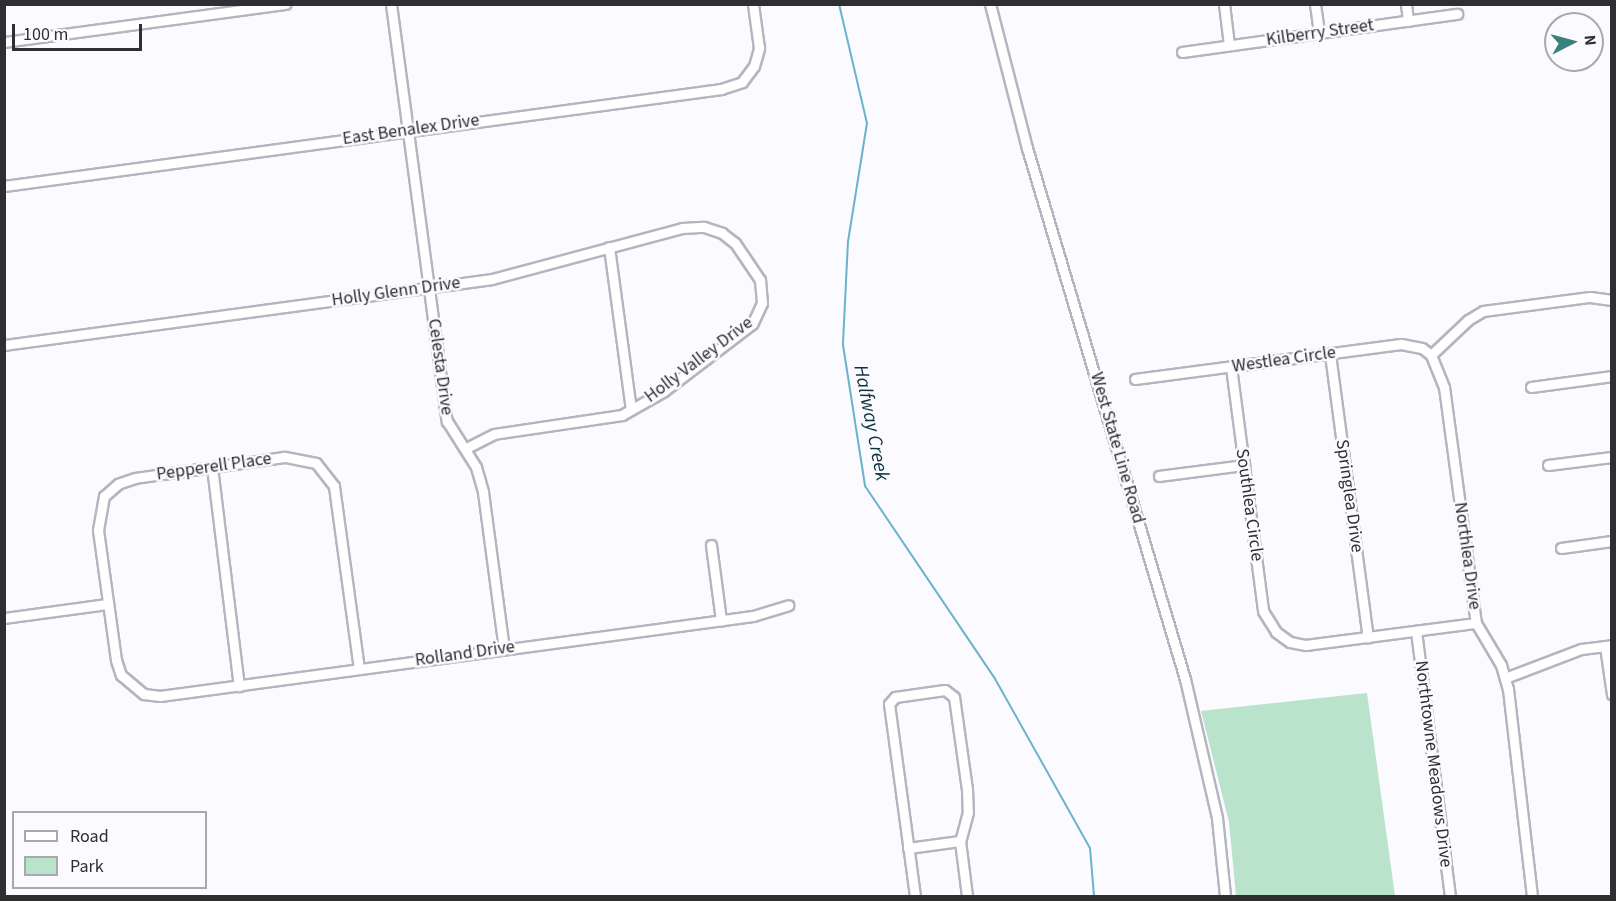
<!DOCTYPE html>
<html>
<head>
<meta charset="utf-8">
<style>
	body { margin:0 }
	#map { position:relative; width:1616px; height:901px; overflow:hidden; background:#fbfaff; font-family:"Source Sans 3",sans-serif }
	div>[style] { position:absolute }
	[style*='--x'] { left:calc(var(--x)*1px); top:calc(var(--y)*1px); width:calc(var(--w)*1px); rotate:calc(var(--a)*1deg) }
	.green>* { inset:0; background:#b9e3ca }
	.stream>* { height:2px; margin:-1px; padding:0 1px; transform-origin:1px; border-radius:1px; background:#6bb3cd }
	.roads { filter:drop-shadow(2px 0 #b5b5bf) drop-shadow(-2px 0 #b5b5bf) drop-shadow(0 2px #b5b5bf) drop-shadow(0 -2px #b5b5bf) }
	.street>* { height:9px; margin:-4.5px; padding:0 4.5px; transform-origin:4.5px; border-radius:4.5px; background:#fff }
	span { translate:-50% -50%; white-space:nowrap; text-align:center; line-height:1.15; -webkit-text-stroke:5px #fbfaff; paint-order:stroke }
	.street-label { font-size:18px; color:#2f2f33 }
	.water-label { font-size:20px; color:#0e313c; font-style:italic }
	.frame { position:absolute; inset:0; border:6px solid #2f2f33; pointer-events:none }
	.legend { position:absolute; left:12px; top:811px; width:195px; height:78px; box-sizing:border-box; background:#fbfaff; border:2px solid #a9a9ad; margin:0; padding:8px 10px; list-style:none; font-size:18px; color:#2f2f33 }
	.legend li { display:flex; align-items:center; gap:12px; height:30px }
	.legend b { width:30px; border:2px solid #a9a9ad }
	.north { position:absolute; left:1544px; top:12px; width:60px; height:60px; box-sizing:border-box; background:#fbfaff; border:2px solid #a9a9ad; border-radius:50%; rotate:84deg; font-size:16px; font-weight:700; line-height:24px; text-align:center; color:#2f2f33 }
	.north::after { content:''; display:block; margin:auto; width:21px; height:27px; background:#3a8179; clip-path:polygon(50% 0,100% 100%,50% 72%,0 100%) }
	.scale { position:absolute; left:12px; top:24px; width:130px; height:27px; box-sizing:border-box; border:3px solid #2f2f33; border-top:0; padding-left:8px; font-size:18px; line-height:21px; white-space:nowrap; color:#2f2f33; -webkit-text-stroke:4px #fbfaff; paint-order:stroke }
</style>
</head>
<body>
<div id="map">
	<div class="green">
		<i style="clip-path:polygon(1367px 693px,1395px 896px,1236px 896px,1229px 822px,1201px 711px)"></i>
	</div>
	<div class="stream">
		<i style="--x:839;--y:4;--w:122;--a:76.8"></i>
		<i style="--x:867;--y:123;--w:120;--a:99.1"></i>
		<i style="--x:848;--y:241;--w:104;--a:92.8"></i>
		<i style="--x:843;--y:345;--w:143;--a:81.1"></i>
		<i style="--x:865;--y:486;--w:230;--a:56"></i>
		<i style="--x:994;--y:677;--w:196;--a:60.7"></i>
		<i style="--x:1090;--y:848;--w:48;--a:85.2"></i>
	</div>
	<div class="roads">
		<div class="street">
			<i style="--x:391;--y:4;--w:421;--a:82.4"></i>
			<i style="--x:447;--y:421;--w:54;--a:57.8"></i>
			<i style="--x:476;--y:467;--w:26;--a:74"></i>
			<i style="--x:483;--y:492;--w:158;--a:82.4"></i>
			<i style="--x:990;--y:4;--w:149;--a:75.6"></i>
			<i style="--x:1027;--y:148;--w:554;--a:73.43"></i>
			<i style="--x:1185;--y:679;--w:143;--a:77"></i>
			<i style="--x:1217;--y:818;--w:78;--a:84.1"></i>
			<i style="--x:1224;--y:4;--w:41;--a:83"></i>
			<i style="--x:1315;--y:4;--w:29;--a:82"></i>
			<i style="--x:1406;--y:4;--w:17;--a:83"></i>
			<i style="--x:4;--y:42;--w:284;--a:-7.7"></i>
			<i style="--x:1182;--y:52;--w:278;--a:-7.9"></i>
			<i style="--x:4;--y:186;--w:724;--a:-7.7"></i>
			<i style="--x:721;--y:89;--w:22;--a:-18"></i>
			<i style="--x:742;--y:82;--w:20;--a:-53"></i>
			<i style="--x:754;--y:66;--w:19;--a:-74"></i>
			<i style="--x:759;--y:48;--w:44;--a:-97.8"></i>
			<i style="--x:609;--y:247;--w:163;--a:82.3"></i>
			<i style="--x:4;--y:345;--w:492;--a:-7.7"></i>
			<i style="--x:492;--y:279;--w:197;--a:-15"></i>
			<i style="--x:682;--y:228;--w:22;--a:-3"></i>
			<i style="--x:704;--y:227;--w:19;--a:18"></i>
			<i style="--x:722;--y:233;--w:16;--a:38"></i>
			<i style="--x:735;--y:243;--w:45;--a:56"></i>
			<i style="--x:760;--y:280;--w:23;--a:85"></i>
			<i style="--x:762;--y:303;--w:23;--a:115"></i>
			<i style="--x:752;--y:324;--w:111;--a:142.7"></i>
			<i style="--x:664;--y:391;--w:48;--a:150.3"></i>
			<i style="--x:622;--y:415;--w:129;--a:171.6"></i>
			<i style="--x:494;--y:434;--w:31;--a:153"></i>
			<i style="--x:1330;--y:354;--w:286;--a:82.4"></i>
			<i style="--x:1431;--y:355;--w:51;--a:-43.4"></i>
			<i style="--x:1468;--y:320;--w:17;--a:-31"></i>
			<i style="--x:1483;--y:311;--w:108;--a:-7.5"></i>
			<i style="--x:1590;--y:297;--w:22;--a:8"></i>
			<i style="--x:1231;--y:367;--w:246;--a:82.5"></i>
			<i style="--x:1263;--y:611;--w:25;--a:58"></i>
			<i style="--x:1276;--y:632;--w:17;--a:36"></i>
			<i style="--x:1290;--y:642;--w:16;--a:11"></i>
			<i style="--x:1306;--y:645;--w:171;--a:-7.4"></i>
			<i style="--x:1135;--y:379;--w:268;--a:-7.5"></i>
			<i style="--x:1401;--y:344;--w:21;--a:11"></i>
			<i style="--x:1422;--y:348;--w:11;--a:38"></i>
			<i style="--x:1431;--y:355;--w:35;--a:68"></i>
			<i style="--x:1444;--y:387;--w:238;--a:82.3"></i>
			<i style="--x:1476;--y:623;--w:49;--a:59.2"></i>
			<i style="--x:1501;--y:665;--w:25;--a:74"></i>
			<i style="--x:1508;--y:689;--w:208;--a:83.4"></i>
			<i style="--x:1531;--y:387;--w:82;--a:-7.7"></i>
			<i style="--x:1548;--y:465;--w:64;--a:-7.1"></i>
			<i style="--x:212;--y:467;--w:221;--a:83"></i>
			<i style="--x:1159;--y:476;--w:86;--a:-7.4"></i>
			<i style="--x:711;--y:545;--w:76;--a:82.4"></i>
			<i style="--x:1561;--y:548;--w:51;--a:-7.8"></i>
			<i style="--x:4;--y:618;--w:105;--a:-7.7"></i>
			<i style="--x:1416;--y:631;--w:267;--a:82.7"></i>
			<i style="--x:1605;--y:646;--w:49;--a:81.7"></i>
			<i style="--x:359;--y:669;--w:185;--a:-97.8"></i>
			<i style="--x:334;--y:486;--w:29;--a:-128"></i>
			<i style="--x:316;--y:463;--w:33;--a:-169"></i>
			<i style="--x:284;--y:457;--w:150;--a:172"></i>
			<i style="--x:135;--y:478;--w:18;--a:161"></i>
			<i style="--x:118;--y:484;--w:18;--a:139"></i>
			<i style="--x:104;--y:496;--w:35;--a:100"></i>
			<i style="--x:98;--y:530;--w:131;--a:82.1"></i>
			<i style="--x:116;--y:660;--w:16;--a:72"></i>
			<i style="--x:121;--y:675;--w:30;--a:40"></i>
			<i style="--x:144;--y:694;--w:16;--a:7"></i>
			<i style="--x:160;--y:696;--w:598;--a:-7.68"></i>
			<i style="--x:753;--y:616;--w:37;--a:-17"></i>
			<i style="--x:1505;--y:678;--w:81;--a:-20.9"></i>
			<i style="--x:1581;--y:649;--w:31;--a:-7"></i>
			<i style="--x:908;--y:848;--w:52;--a:-7.7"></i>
			<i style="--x:915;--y:896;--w:194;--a:-97.7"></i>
			<i style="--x:889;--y:704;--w:9;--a:-49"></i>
			<i style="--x:895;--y:697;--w:50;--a:-8"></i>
			<i style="--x:945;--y:690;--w:11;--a:38"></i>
			<i style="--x:954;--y:697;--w:93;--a:82"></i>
			<i style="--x:967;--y:789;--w:23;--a:88"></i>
			<i style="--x:968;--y:812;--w:30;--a:105"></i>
			<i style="--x:960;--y:841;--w:55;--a:82.7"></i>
		</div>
	</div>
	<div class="street-label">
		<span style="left:1320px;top:33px;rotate:-8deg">Kilberry Street</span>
		<span style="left:411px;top:130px;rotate:-8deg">East Benalex Drive</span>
		<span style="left:396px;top:292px;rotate:-8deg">Holly Glenn Drive</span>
		<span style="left:699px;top:360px;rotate:-37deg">Holly Valley Drive</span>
		<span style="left:1284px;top:360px;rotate:-8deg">Westlea Circle</span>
		<span style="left:440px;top:367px;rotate:82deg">Celesta Drive</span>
		<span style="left:1117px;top:448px;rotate:74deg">West State Line Road</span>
		<span style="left:214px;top:467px;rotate:-8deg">Pepperell Place</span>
		<span style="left:1349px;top:496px;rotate:82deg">Springlea Drive</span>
		<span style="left:1249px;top:505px;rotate:82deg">Southlea Circle</span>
		<span style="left:1467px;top:556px;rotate:82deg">Northlea Drive</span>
		<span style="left:465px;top:654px;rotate:-8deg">Rolland Drive</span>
		<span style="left:1433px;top:764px;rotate:83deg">Northtowne Meadows Drive</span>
	</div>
	<div class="water-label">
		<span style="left:871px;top:423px;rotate:79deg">Halfway Creek</span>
	</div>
	<div class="frame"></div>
	<ul class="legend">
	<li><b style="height:8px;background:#fff"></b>Road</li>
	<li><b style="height:16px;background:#b9e3ca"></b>Park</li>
	</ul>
	<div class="north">N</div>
	<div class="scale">100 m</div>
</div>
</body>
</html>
